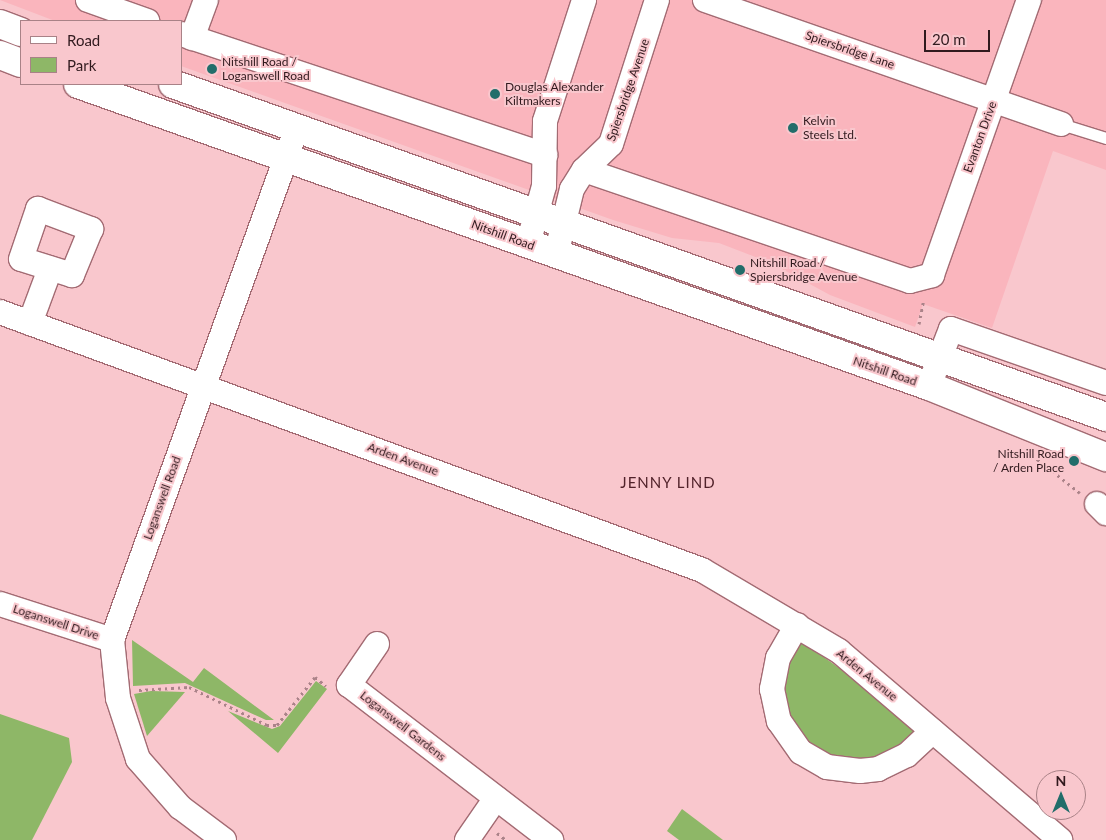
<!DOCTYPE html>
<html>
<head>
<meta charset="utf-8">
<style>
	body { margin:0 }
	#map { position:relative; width:1106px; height:840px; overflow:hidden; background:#f9c7cd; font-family:Lato,sans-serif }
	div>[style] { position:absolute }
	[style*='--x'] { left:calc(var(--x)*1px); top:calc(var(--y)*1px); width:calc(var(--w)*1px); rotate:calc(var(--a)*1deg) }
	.built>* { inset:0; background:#fab5bd }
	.green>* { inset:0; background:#8eb767 }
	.path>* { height:3px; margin-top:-1.5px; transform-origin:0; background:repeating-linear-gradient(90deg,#ab8389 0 2.5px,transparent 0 6.5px) }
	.roads { filter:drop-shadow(1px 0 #a36b73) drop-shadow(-1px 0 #a36b73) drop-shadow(0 1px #a36b73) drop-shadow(0 -1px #a36b73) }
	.lane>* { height:11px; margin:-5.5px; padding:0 5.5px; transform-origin:5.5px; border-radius:5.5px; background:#fff }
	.street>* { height:24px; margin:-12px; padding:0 12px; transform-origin:12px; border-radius:12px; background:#fff }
	.primary>* { height:28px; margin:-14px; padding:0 14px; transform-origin:14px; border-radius:14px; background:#fff }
	.dots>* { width:14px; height:14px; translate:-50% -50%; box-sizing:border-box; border:2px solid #f9c7cd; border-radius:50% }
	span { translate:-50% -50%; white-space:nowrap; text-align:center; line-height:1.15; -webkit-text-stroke:4px #f9c7cd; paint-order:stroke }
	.street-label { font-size:12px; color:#311a1e }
	.poi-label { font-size:12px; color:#311a1e }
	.left { translate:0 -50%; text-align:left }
	.right { translate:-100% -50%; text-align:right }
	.quarter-label { font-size:15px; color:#51222a; letter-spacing:1px }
	.legend { position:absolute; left:20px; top:20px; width:162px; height:65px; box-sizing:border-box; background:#f9c7cd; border:1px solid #a98287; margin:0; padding:6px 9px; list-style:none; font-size:15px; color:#311a1e }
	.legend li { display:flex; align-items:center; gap:10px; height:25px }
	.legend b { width:25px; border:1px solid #a98287 }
	.north { position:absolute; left:1036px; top:770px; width:50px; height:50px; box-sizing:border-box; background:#f9c7cd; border:1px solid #a98287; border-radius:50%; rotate:0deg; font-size:14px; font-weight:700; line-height:20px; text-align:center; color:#311a1e }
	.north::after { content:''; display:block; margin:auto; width:18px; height:22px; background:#226d6a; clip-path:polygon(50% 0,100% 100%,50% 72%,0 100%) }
	.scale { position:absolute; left:924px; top:30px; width:66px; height:22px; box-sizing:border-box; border:2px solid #311a1e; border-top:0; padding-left:6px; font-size:15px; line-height:18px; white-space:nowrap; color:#311a1e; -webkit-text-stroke:4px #f9c7cd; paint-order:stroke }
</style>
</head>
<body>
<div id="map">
	<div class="built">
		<i style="clip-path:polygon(0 0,1106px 0,1106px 170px,1053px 151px,992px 328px,923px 304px,915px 327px,830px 295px,771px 263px,719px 243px,672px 238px,613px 220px,181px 66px,181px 21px,55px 21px)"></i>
	</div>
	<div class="green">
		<i style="clip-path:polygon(132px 640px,193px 682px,204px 668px,274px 720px,266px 720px,185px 683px,133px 686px)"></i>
		<i style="clip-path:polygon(800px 640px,846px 673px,919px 734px,884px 759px,840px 762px,802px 741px,781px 703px,783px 659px)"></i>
		<i style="clip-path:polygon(316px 681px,327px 689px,278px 753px,228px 711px,272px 729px,280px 726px)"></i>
		<i style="clip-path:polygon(151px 691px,185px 692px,147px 736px,134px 694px)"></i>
		<i style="clip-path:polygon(0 714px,69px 738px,72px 762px,32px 840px,0 840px)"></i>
		<i style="clip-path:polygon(682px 809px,723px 840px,679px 840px,667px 831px)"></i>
	</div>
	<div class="path">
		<i style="--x:919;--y:324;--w:25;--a:-79"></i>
		<i style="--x:1032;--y:455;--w:61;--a:38.4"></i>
		<i style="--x:139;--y:690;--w:50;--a:-3.4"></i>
		<i style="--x:189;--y:687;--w:87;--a:26"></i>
		<i style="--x:267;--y:725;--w:10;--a:0"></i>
		<i style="--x:277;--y:725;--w:61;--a:-51.6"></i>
		<i style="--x:315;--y:677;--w:14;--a:39"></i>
		<i style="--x:497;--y:833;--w:11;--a:38"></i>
	</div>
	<div class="roads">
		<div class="lane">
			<i style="--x:1061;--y:124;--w:47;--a:17.3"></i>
		</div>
		<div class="street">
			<i style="--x:88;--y:0;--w:63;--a:19.6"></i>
			<i style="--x:705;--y:0;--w:377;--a:19.2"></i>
			<i style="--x:181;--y:34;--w:384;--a:18.4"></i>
			<i style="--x:192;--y:38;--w:40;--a:-69.8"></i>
			<i style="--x:584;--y:170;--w:344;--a:18.8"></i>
			<i style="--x:910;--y:281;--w:23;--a:-15"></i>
			<i style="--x:932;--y:275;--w:292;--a:-70.6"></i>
			<i style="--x:38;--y:209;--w:57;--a:20.7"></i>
			<i style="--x:91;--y:229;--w:50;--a:112.4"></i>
			<i style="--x:72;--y:275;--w:53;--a:-162.6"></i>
			<i style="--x:21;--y:259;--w:53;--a:-71.2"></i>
			<i style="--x:528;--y:244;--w:60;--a:-74.6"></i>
			<i style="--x:544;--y:186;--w:65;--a:-89.1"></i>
			<i style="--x:545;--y:121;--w:127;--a:-72.1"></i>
			<i style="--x:556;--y:255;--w:68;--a:-76.4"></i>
			<i style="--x:572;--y:189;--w:22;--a:-58"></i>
			<i style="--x:584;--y:170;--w:37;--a:-44"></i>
			<i style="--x:611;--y:144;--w:151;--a:-72.3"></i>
			<i style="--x:0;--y:312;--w:748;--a:20.18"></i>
			<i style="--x:702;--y:570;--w:159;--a:30.6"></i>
			<i style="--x:839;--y:651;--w:291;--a:40.5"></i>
			<i style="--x:30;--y:323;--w:58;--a:-69.7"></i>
			<i style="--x:929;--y:386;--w:61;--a:-68.9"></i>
			<i style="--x:951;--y:329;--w:164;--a:19.2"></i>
			<i style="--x:1097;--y:504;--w:13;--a:45"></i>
			<i style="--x:0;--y:604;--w:118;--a:17.8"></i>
			<i style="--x:797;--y:625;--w:38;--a:120"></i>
			<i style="--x:778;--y:658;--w:32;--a:101"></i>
			<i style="--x:772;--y:689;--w:33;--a:78"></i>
			<i style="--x:779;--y:721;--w:38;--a:55"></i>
			<i style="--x:801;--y:752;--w:30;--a:30"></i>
			<i style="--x:827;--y:767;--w:33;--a:7"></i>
			<i style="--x:860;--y:771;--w:18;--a:-6"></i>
			<i style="--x:878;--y:769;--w:32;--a:-26"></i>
			<i style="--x:907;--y:755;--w:35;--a:-43"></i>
			<i style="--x:377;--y:644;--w:50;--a:124.3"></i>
			<i style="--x:349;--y:685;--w:255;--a:37.5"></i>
			<i style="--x:224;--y:840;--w:55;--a:-143.1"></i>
			<i style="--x:180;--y:807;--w:64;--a:-131.2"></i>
			<i style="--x:138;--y:759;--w:64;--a:-108.2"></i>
			<i style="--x:118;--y:698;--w:58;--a:-95.9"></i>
			<i style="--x:112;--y:640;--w:542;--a:-70.16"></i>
			<i style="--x:467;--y:840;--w:51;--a:-55.4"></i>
		</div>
		<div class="primary">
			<i style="--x:0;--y:24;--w:22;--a:21"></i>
			<i style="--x:0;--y:55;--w:22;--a:21"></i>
			<i style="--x:78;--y:84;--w:903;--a:19.54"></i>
			<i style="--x:929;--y:386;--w:191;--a:21.9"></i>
			<i style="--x:173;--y:84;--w:991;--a:19.64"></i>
		</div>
	</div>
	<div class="dots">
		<i style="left:212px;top:69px;background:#226d6a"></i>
		<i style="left:495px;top:94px;background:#226d6a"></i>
		<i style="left:793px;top:128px;background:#226d6a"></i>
		<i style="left:740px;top:270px;background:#226d6a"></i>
		<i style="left:1074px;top:461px;background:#226d6a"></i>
	</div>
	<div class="street-label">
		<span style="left:850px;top:50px;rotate:19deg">Spiersbridge Lane</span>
		<span style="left:628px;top:90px;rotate:-71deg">Spiersbridge Avenue</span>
		<span style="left:980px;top:137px;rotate:-70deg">Evanton Drive</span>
		<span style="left:503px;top:235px;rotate:20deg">Nitshill Road</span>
		<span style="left:885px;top:371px;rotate:19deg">Nitshill Road</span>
		<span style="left:403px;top:459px;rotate:20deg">Arden Avenue</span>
		<span style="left:162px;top:498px;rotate:-70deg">Loganswell Road</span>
		<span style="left:56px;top:622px;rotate:18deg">Loganswell Drive</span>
		<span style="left:867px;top:675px;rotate:39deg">Arden Avenue</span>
		<span style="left:403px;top:726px;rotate:38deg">Loganswell Gardens</span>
	</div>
	<div class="poi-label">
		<span class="left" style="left:222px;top:69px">Nitshill Road /<br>Loganswell Road</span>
		<span class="left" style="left:505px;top:94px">Douglas Alexander<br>Kiltmakers</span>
		<span class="left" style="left:803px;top:128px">Kelvin<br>Steels Ltd.</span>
		<span class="left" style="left:750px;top:270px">Nitshill Road /<br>Spiersbridge Avenue</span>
		<span class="right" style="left:1064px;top:461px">Nitshill Road<br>/ Arden Place</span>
	</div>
	<div class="quarter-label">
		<span style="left:668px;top:483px">JENNY LIND</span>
	</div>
	<ul class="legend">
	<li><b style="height:6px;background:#fff"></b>Road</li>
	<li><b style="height:14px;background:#8eb767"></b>Park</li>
	</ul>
	<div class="north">N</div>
	<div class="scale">20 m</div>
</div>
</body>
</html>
